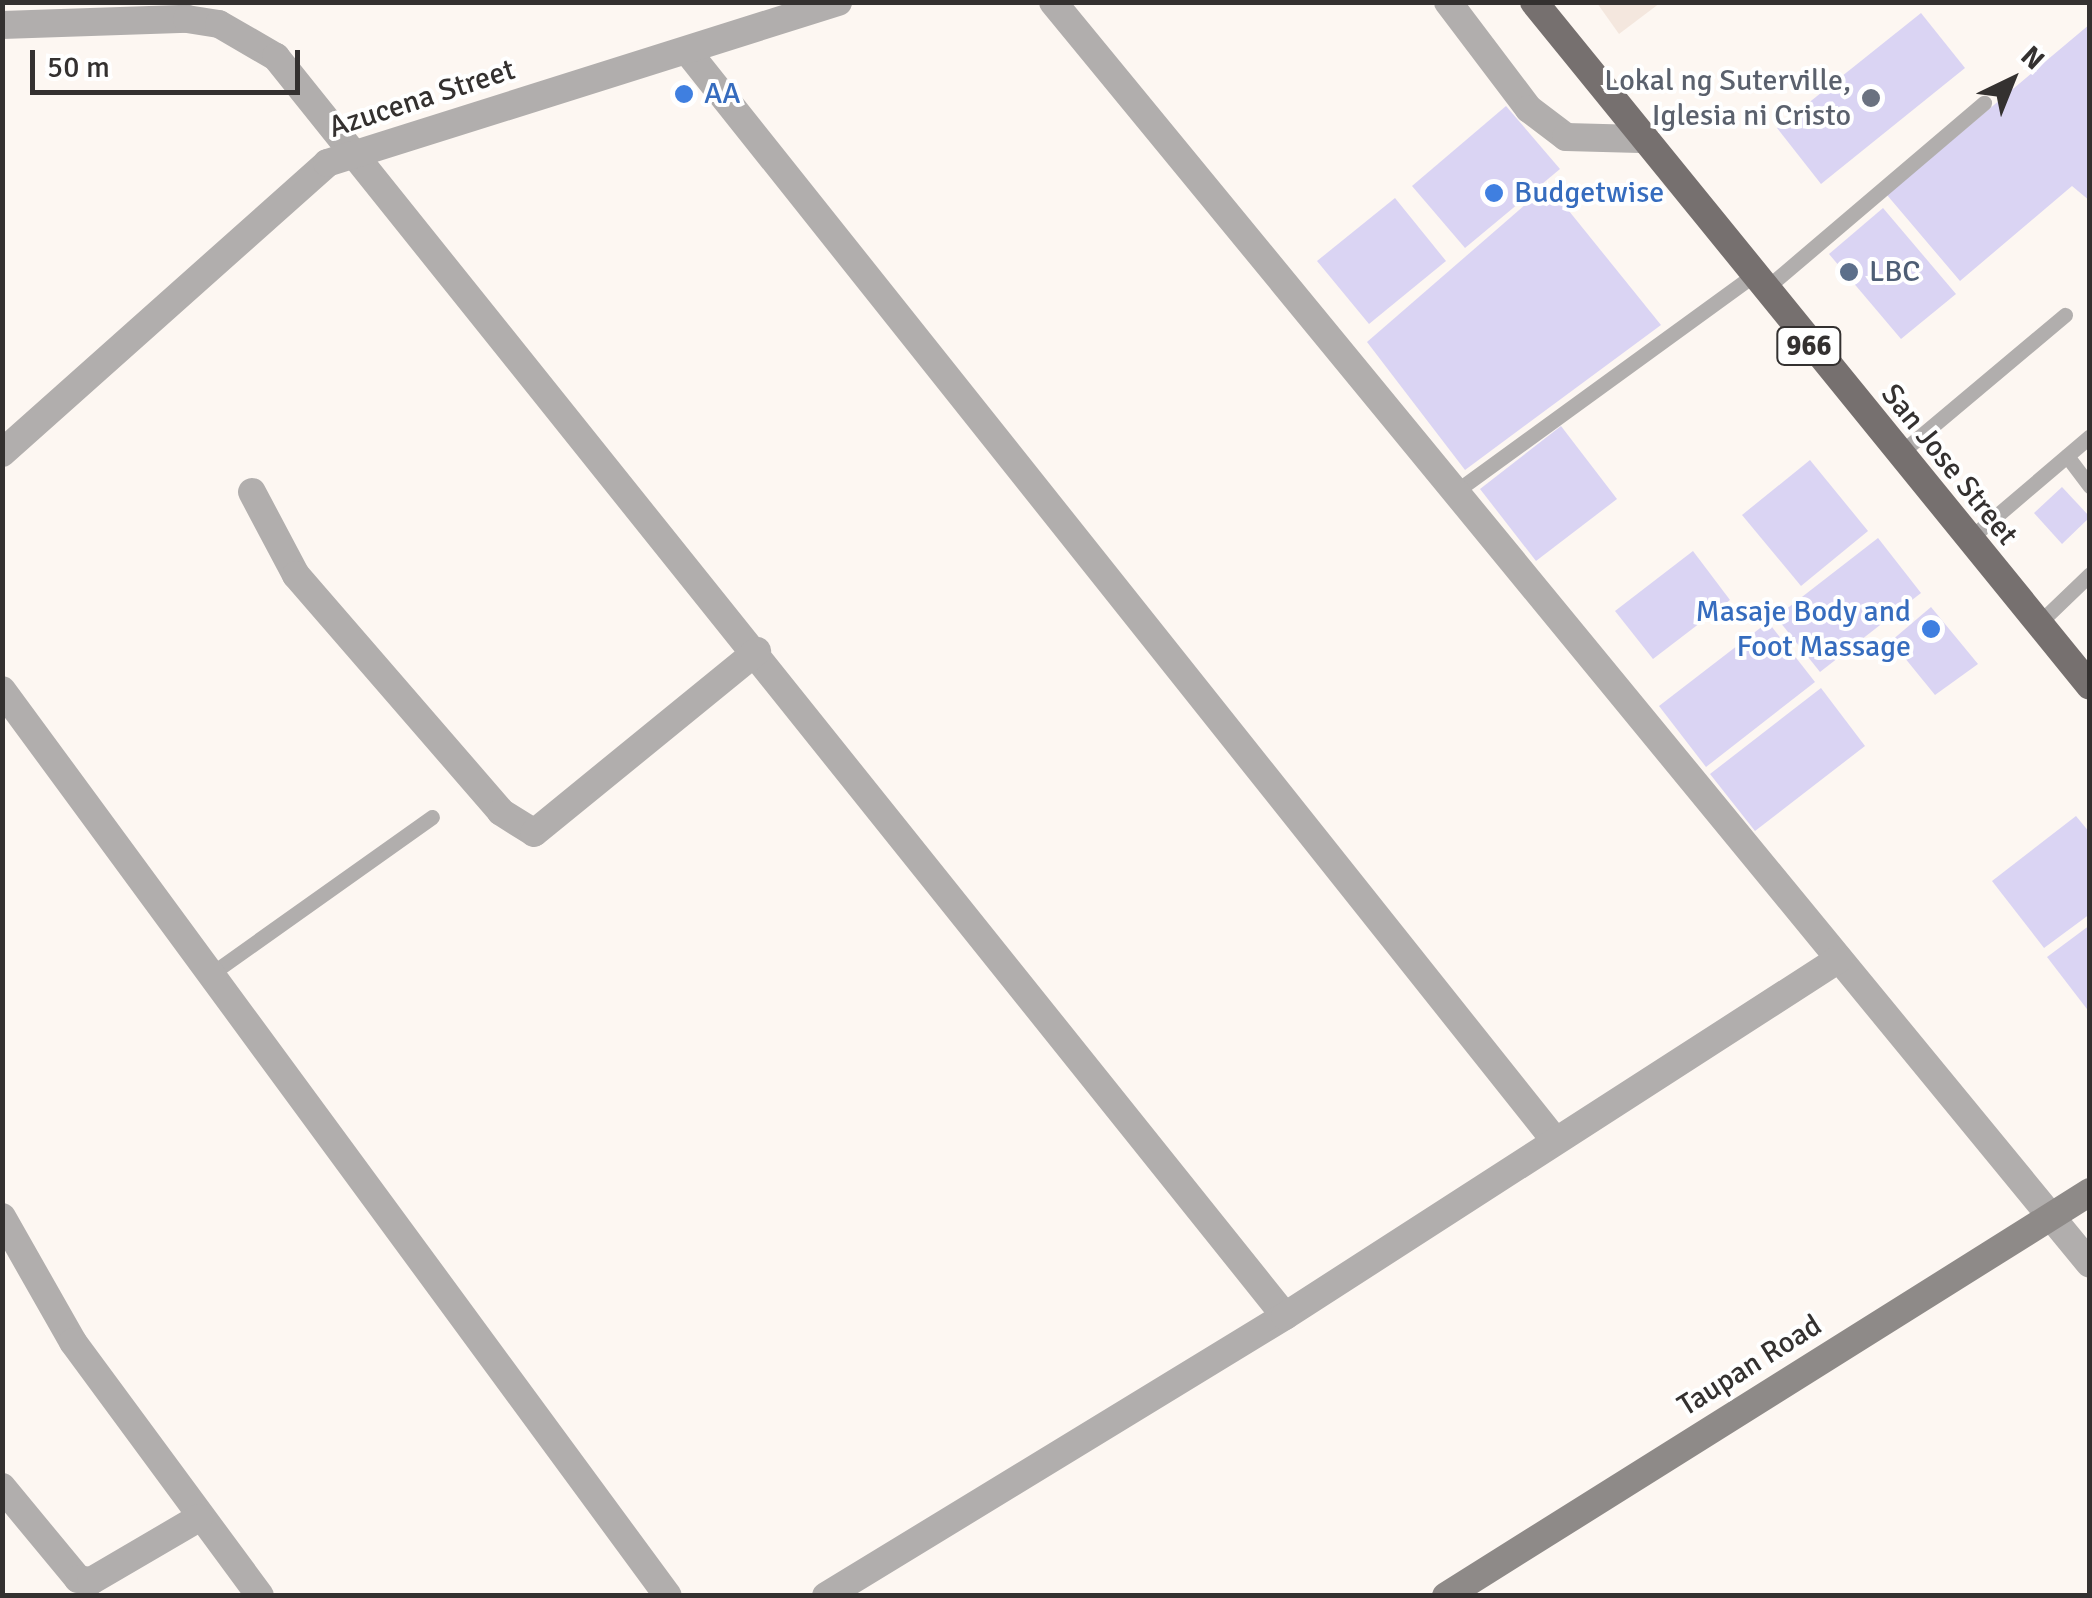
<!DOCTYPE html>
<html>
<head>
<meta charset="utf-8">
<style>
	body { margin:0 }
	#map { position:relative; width:2092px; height:1598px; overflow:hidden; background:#fdf7f2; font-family:Signika,sans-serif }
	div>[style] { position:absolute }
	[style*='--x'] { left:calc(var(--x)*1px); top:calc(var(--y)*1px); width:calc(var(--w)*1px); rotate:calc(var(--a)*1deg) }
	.built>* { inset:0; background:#f4e7de }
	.building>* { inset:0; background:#dad4f3 }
	.service>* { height:15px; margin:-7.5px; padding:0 7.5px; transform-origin:7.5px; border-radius:7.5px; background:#b1aead }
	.minor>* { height:28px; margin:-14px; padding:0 14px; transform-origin:14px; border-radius:14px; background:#b1aead }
	.secondary>* { height:28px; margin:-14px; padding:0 14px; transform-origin:14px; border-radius:14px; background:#8e8a88 }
	.primary>* { height:28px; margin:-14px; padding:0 14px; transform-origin:14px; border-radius:14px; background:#76706f }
	.dots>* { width:28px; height:28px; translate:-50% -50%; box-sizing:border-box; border:5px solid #fff; border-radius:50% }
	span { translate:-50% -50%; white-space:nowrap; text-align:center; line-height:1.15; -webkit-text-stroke:8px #fff; paint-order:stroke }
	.shield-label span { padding:2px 8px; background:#fff; border:2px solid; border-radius:8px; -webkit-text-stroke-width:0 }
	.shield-label { font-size:28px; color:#343130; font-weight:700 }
	.worship-label { font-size:30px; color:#5b616d }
	.right { translate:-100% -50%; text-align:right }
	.shop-label { font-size:30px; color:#366cbe }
	.left { translate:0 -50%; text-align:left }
	.street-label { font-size:30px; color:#343130 }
	.service-label { font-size:30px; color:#4e5e75 }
	.frame { position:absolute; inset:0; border:5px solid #343130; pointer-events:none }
	.north { position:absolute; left:1962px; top:30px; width:100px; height:100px; -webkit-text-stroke:8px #fff; paint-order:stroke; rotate:43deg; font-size:28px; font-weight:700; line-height:40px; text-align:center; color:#343130 }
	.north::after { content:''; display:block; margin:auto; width:35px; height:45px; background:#343130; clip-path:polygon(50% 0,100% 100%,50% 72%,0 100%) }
	.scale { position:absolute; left:30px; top:50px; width:270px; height:45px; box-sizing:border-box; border:5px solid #343130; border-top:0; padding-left:12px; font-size:30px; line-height:35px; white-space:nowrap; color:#343130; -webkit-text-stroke:8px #fff; paint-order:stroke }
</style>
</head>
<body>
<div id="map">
	<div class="built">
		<i style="clip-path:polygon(1597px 3px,1660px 3px,1619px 34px)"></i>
	</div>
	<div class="building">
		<i style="clip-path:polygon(1921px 13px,1965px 68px,1821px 184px,1777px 128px)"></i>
		<i style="clip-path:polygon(2090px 24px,2090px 201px,2072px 186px,1960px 281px,1887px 195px)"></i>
		<i style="clip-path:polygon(1506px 106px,1560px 169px,1465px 248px,1412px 186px)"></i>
		<i style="clip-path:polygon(1548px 185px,1661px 325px,1465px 470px,1367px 342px)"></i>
		<i style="clip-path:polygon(1395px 198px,1446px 261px,1369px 324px,1317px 261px)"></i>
		<i style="clip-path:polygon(1883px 208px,1956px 294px,1901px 339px,1829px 254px)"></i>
		<i style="clip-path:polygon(1561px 426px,1617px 499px,1536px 561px,1480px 489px)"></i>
		<i style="clip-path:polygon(1810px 460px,1868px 531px,1801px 586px,1742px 515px)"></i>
		<i style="clip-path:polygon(2062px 487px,2090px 517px,2062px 544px,2034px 513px)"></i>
		<i style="clip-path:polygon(1878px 538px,1921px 593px,1820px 672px,1776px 617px)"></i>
		<i style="clip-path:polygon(1693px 551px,1730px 600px,1653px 659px,1615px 611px)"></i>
		<i style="clip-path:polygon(1931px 607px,1978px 664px,1935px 695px,1891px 641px)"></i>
		<i style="clip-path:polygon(1768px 622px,1815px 682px,1706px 767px,1659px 706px)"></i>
		<i style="clip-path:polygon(1821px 688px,1865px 746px,1755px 831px,1710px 774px)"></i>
		<i style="clip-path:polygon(2076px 816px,2090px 833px,2090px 914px,2044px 948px,1992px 881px)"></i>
		<i style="clip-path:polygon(2090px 925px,2090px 1013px,2047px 957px)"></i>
	</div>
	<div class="service">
		<i style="--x:1764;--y:290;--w:289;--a:-40.4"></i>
		<i style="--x:1898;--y:455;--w:218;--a:-40"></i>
		<i style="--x:2067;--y:456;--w:38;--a:53"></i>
		<i style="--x:1455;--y:492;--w:366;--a:-36"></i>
		<i style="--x:1968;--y:540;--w:160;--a:-40.4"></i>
		<i style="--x:2038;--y:624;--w:72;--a:-43.9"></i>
		<i style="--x:211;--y:974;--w:271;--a:-35.4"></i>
	</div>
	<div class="minor">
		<i style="--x:1053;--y:2;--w:1633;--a:50.59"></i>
		<i style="--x:1448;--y:2;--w:134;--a:52.9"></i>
		<i style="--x:1529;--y:109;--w:46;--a:37.1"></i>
		<i style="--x:1566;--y:137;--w:74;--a:1.5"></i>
		<i style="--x:2;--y:25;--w:185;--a:-1.9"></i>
		<i style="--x:187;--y:19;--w:32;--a:9"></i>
		<i style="--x:219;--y:24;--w:66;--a:30.1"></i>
		<i style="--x:276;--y:57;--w:1613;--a:51.29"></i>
		<i style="--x:688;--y:52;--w:1390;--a:51.46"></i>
		<i style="--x:2;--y:453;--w:436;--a:-41.7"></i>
		<i style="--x:327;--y:163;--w:536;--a:-17.49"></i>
		<i style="--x:252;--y:492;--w:94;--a:62.1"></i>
		<i style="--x:296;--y:575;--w:313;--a:49.1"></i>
		<i style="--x:501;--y:812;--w:39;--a:32"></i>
		<i style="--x:534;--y:833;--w:288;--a:-39.2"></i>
		<i style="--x:2;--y:690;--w:1124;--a:53.68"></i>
		<i style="--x:2;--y:1217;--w:144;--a:60.4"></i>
		<i style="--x:73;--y:1342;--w:315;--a:53.6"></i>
		<i style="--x:2;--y:1487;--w:119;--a:50.4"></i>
		<i style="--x:78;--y:1579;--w:13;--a:9"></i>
		<i style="--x:91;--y:1581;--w:125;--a:-30.3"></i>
		<i style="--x:826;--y:1596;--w:538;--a:-31.38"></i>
		<i style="--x:1285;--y:1316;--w:659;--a:-32.8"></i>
	</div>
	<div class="secondary">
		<i style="--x:1446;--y:1596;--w:760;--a:-32.1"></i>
	</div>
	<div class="primary">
		<i style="--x:1534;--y:2;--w:881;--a:50.89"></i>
	</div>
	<div class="dots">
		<i style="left:684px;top:94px;background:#3f7fe0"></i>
		<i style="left:1871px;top:98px;background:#6b7280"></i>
		<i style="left:1494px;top:193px;background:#3f7fe0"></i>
		<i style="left:1849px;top:272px;background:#5c6f8a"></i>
		<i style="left:1931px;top:629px;background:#3f7fe0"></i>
	</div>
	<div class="shield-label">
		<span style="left:1809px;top:346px">966</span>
	</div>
	<div class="worship-label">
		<span class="right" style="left:1851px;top:98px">Lokal ng Suterville,<br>Iglesia ni Cristo</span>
	</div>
	<div class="shop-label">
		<span class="left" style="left:704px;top:94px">AA</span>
		<span class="left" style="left:1514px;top:193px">Budgetwise</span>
		<span class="right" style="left:1911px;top:629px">Masaje Body and<br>Foot Massage</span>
	</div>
	<div class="street-label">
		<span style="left:422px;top:99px;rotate:-18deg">Azucena Street</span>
		<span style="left:1949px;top:465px;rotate:51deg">San Jose Street</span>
		<span style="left:1750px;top:1366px;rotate:-32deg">Taupan Road</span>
	</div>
	<div class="service-label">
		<span class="left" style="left:1869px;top:272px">LBC</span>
	</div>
	<div class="frame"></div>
	<div class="north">N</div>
	<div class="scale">50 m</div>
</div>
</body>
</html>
